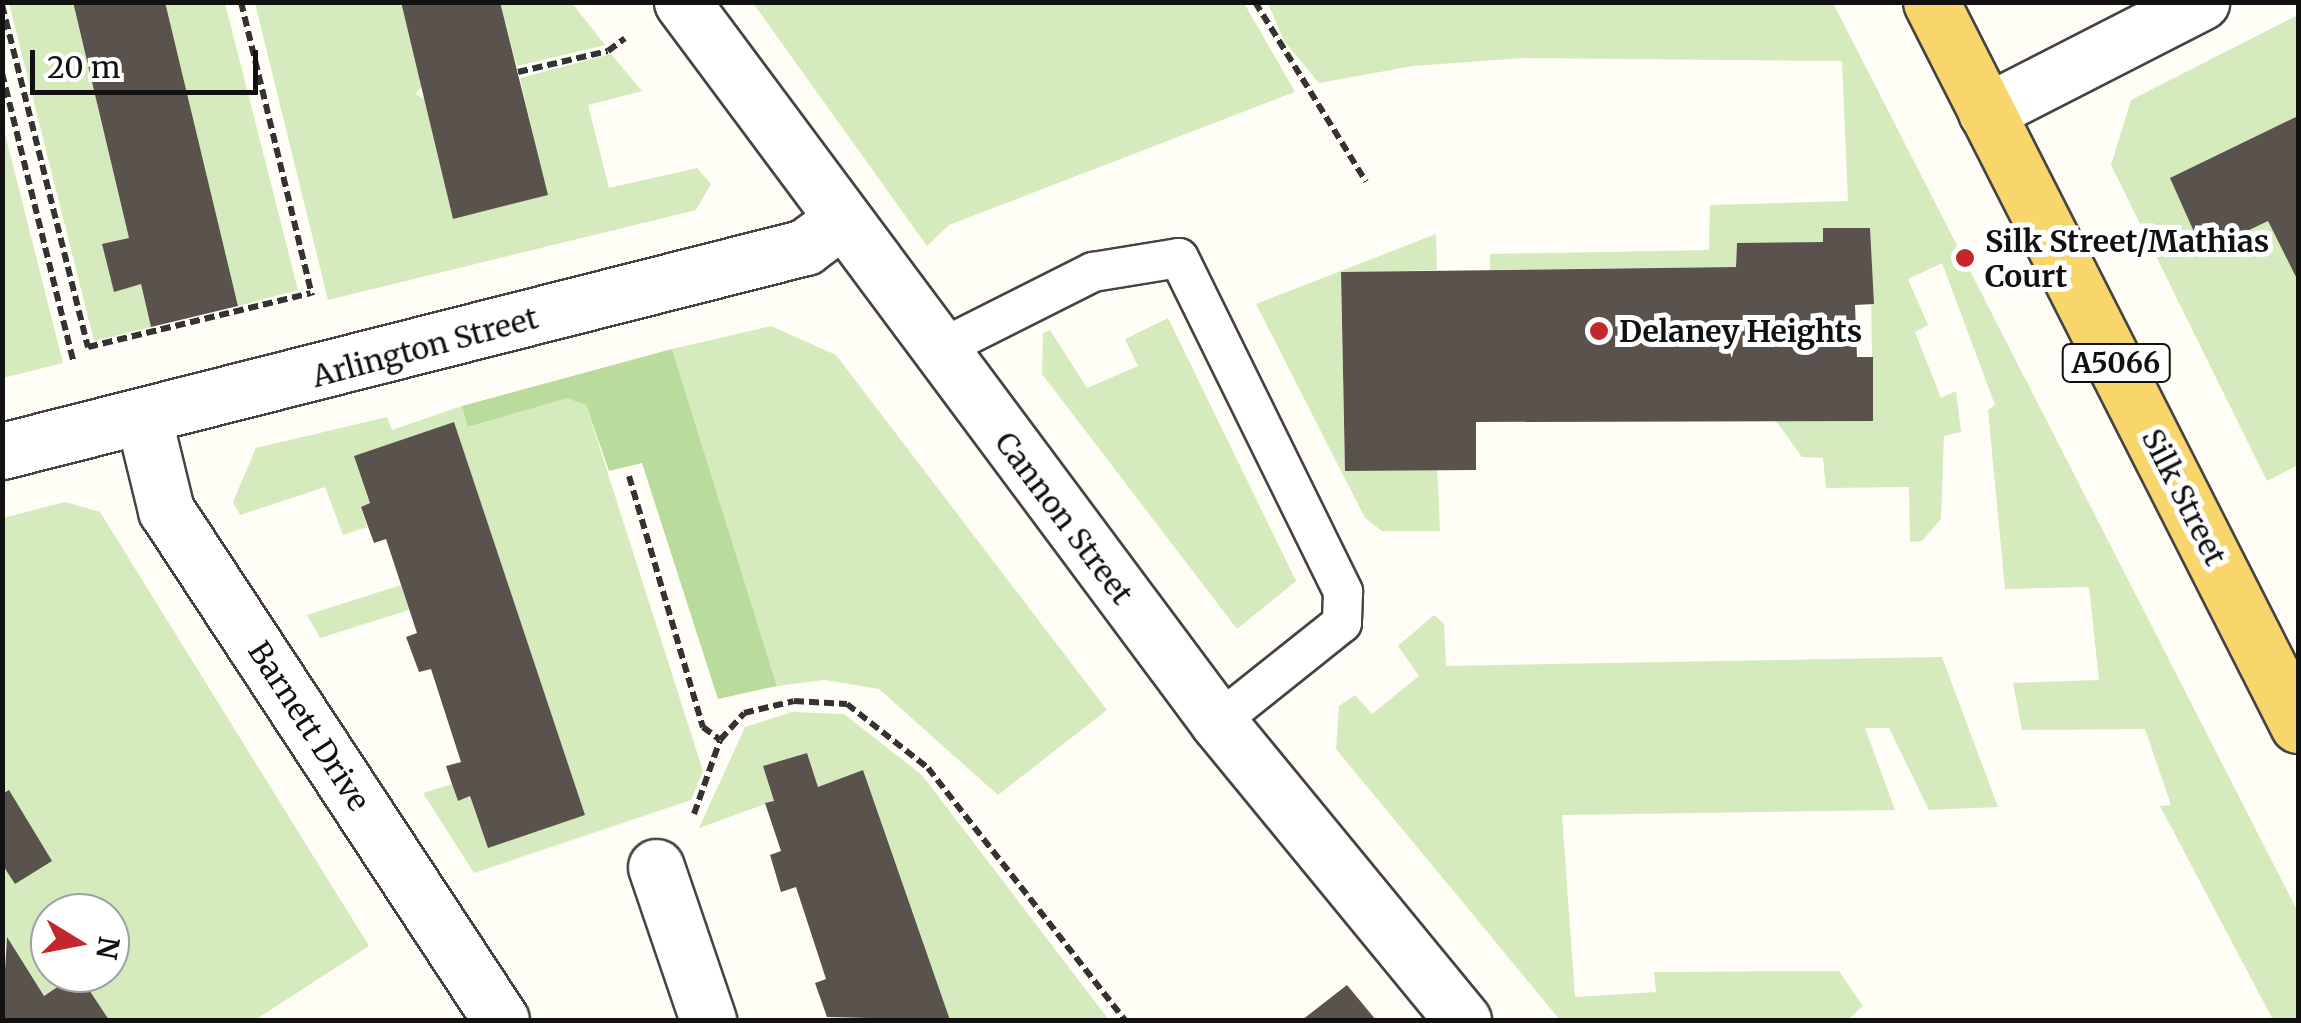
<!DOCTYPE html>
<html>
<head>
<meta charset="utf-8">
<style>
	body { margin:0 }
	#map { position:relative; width:2301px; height:1023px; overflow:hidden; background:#fffdf5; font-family:Merriweather,serif }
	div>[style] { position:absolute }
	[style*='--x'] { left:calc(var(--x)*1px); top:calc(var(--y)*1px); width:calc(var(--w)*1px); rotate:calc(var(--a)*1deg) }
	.green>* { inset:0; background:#d5ebbd }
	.forest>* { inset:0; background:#b9dc9c }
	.building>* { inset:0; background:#5a524d }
	.path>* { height:6px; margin-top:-3px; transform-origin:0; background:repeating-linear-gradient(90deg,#333 0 10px,transparent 0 15px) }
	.roads { filter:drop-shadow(2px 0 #444) drop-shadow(-2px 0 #444) drop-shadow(0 2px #444) drop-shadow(0 -2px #444) }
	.service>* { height:38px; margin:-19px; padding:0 19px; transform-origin:19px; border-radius:19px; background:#fff }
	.minor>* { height:55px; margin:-27.5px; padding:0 27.5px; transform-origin:27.5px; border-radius:27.5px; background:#fff }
	.primary>* { height:55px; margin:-27.5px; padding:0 27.5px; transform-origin:27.5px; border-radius:27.5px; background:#f9d66b }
	.dots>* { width:28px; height:28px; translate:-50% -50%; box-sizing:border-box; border:5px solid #fff; border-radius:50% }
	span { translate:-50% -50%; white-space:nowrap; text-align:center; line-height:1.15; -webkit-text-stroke:10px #fff; paint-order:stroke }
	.shield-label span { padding:2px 8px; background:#fff; border:2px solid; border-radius:8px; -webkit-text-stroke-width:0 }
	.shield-label { font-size:28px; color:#111; font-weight:700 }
	.poi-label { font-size:30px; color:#111; font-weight:700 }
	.left { translate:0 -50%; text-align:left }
	.street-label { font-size:30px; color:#111 }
	.frame { position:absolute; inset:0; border:5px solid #111; pointer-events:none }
	.north { position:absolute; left:30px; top:893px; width:100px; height:100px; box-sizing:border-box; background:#fff; border:2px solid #a0a0a0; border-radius:50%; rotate:100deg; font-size:28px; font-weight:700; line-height:40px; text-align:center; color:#111 }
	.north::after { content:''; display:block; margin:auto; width:35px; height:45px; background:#c4262e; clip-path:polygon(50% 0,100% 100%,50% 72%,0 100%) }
	.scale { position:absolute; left:30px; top:50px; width:228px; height:45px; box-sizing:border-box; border:5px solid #111; border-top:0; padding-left:12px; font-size:30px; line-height:35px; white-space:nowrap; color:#111; -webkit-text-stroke:8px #fff; paint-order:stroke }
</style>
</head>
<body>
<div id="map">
	<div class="green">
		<i style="clip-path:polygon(9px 3px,73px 3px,129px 238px,102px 245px,114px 291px,141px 284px,151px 327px,94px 341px)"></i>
		<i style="clip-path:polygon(165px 3px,225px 3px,298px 290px,238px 306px)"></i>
		<i style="clip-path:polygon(255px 3px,401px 3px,422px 87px,415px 94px,425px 99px,453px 219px,547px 195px,520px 78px,611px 54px,642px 91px,588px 105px,609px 188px,697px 168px,711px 184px,696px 210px,328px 300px)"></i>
		<i style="clip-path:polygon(500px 3px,572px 3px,605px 45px,517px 66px)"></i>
		<i style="clip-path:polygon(753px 3px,1244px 3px,1295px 92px,949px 225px,927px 246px)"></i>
		<i style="clip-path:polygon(1268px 3px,1833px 3px,2298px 912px,2298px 1019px,2272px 1018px,2160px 806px,2171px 805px,2145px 729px,2022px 730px,2013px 683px,2099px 680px,2089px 587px,2005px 589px,1988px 410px,1995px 405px,1942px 263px,1908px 279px,1928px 325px,1915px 332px,1941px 398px,1956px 391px,1961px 432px,1944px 436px,1941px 519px,1922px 541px,1910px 542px,1909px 487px,1826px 488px,1823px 458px,1802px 457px,1776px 421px,1873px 421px,1870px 228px,1823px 228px,1823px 242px,1737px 244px,1736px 267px,1490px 270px,1490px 254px,1709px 250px,1710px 205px,1848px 201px,1842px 61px,1523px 58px,1413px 66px,1319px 83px,1284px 41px)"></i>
		<i style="clip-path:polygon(2298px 15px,2298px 116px,2170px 179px,2268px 221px,2298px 281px,2298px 465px,2267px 481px,2111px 165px,2131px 100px)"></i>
		<i style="clip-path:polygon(3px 126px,63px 363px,3px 378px,2px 378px)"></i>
		<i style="clip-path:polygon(1436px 234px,1437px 270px,1341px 273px,1345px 471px,1437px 470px,1438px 482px,1440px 531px,1382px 531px,1365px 518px,1256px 304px)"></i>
		<i style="clip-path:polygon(1168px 318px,1296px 581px,1237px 629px,1042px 374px,1043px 333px,1050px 330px,1087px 388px,1138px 366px,1125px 339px)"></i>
		<i style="clip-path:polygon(771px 326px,836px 355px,1107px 710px,998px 795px,879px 689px,824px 680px,777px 686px,672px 349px)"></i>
		<i style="clip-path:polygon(567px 397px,586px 405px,703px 771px,691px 800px,474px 873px,423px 793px,452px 784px,458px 801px,470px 796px,488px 847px,584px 815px,454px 422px,355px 456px,370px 503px,361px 507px,367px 527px,343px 535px,325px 487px,240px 515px,233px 502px,256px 448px,387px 417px,392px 430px,462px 406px,469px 427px)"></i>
		<i style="clip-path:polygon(65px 502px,100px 512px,369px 946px,255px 1020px,109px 1020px,78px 973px,110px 973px,110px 913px,50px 913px,50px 973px,77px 973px,44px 996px,3px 940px,3px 518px)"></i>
		<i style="clip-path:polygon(401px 585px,409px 610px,320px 638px,307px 615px)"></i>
		<i style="clip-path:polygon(1434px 615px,1444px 624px,1446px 666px,1942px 657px,1998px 807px,1929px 810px,1889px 728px,1865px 728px,1895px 810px,1562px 815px,1575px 997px,1656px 992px,1654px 972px,1839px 971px,1863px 1006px,1848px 1020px,1560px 1020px,1336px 749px,1339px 706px,1355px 695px,1372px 714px,1419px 676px,1398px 646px)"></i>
		<i style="clip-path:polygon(792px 712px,844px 714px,922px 775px,1109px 1020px,950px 1020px,863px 770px,818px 787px,807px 753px,763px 766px,774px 801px,699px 828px,745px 727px)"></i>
	</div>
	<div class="forest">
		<i style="clip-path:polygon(672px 349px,777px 686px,718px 699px,642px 463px,609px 471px,586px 405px,567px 398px,468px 427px,462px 406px)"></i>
	</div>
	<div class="building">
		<i style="clip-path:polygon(73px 2px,165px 2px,238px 306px,151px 327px,141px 284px,114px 292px,102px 244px,129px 238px)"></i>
		<i style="clip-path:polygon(401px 2px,500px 2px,548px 195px,453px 219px)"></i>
		<i style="clip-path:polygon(2298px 116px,2298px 281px,2268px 221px,2203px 252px,2170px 178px)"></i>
		<i style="clip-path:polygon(1823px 228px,1870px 228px,1874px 304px,1855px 305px,1857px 357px,1873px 357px,1873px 421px,1476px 422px,1476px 470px,1345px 471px,1341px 272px,1736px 267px,1737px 243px,1823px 242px)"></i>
		<i style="clip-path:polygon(454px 422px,585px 815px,488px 848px,470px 796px,458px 801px,452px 784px,446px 766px,461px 762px,431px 669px,419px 672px,406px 637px,417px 633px,386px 539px,374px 543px,361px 507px,370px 503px,354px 456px)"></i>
		<i style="clip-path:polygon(807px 753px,818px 787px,863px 770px,950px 1020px,827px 1017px,815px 983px,826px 979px,796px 887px,781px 892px,770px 855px,781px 851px,765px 803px,774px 801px,763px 766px)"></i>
		<i style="clip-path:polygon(9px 790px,52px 861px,15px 884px,2px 864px,2px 794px)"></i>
		<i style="clip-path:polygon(7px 937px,44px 996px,78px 973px,109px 1020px,2px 1020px)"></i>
		<i style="clip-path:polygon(1347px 985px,1376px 1020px,1302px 1020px)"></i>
	</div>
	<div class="path">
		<i style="--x:241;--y:2;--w:302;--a:76.4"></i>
		<i style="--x:1255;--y:2;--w:211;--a:58.3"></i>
		<i style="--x:2;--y:5;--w:353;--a:75.9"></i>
		<i style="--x:88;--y:347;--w:229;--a:-13.6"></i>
		<i style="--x:518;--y:72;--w:92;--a:-13.1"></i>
		<i style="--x:608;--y:51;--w:21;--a:-37"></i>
		<i style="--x:2;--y:73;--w:299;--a:76.1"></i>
		<i style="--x:629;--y:476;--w:262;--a:73.6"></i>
		<i style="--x:703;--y:727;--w:21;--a:37"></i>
		<i style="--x:694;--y:814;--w:78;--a:-70.6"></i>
		<i style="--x:720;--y:740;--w:36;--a:-48"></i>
		<i style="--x:744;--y:713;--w:51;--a:-13.5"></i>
		<i style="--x:794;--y:701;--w:53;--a:3.2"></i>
		<i style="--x:847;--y:704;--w:103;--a:38.3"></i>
		<i style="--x:928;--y:768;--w:320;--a:52"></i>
	</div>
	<div class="roads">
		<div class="service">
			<i style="--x:938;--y:350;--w:174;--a:-26.7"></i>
			<i style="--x:1093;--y:272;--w:87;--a:-9.2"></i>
			<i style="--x:1179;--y:258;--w:372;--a:63.8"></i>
			<i style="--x:1343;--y:592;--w:31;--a:92"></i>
			<i style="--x:1342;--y:623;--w:159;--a:141.4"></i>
		</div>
		<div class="minor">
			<i style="--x:682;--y:2;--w:898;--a:53.33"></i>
			<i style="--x:1218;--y:722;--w:386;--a:50.6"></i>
			<i style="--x:1986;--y:112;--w:242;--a:-27.1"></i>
			<i style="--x:144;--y:420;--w:93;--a:76.3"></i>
			<i style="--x:166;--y:510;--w:610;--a:56.7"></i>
			<i style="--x:2;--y:451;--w:829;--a:-14.25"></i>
			<i style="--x:805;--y:247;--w:42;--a:-36.3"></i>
			<i style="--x:656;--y:867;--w:162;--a:71.2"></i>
		</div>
		<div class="primary">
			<i style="--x:1931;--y:2;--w:811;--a:63.09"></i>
		</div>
	</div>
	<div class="dots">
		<i style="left:1965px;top:258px;background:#c4262e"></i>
		<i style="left:1599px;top:331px;background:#c4262e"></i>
	</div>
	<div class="shield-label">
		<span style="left:2116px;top:363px">A5066</span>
	</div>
	<div class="poi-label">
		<span class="left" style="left:1985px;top:258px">Silk Street/Mathias<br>Court</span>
		<span class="left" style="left:1619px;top:331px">Delaney Heights</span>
	</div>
	<div class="street-label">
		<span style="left:425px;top:347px;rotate:-15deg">Arlington Street</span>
		<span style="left:2184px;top:497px;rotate:63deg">Silk Street</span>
		<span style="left:1064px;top:518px;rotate:53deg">Cannon Street</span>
		<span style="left:309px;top:726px;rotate:57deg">Barnett Drive</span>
	</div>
	<div class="frame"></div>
	<div class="north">N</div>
	<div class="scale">20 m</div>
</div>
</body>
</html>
